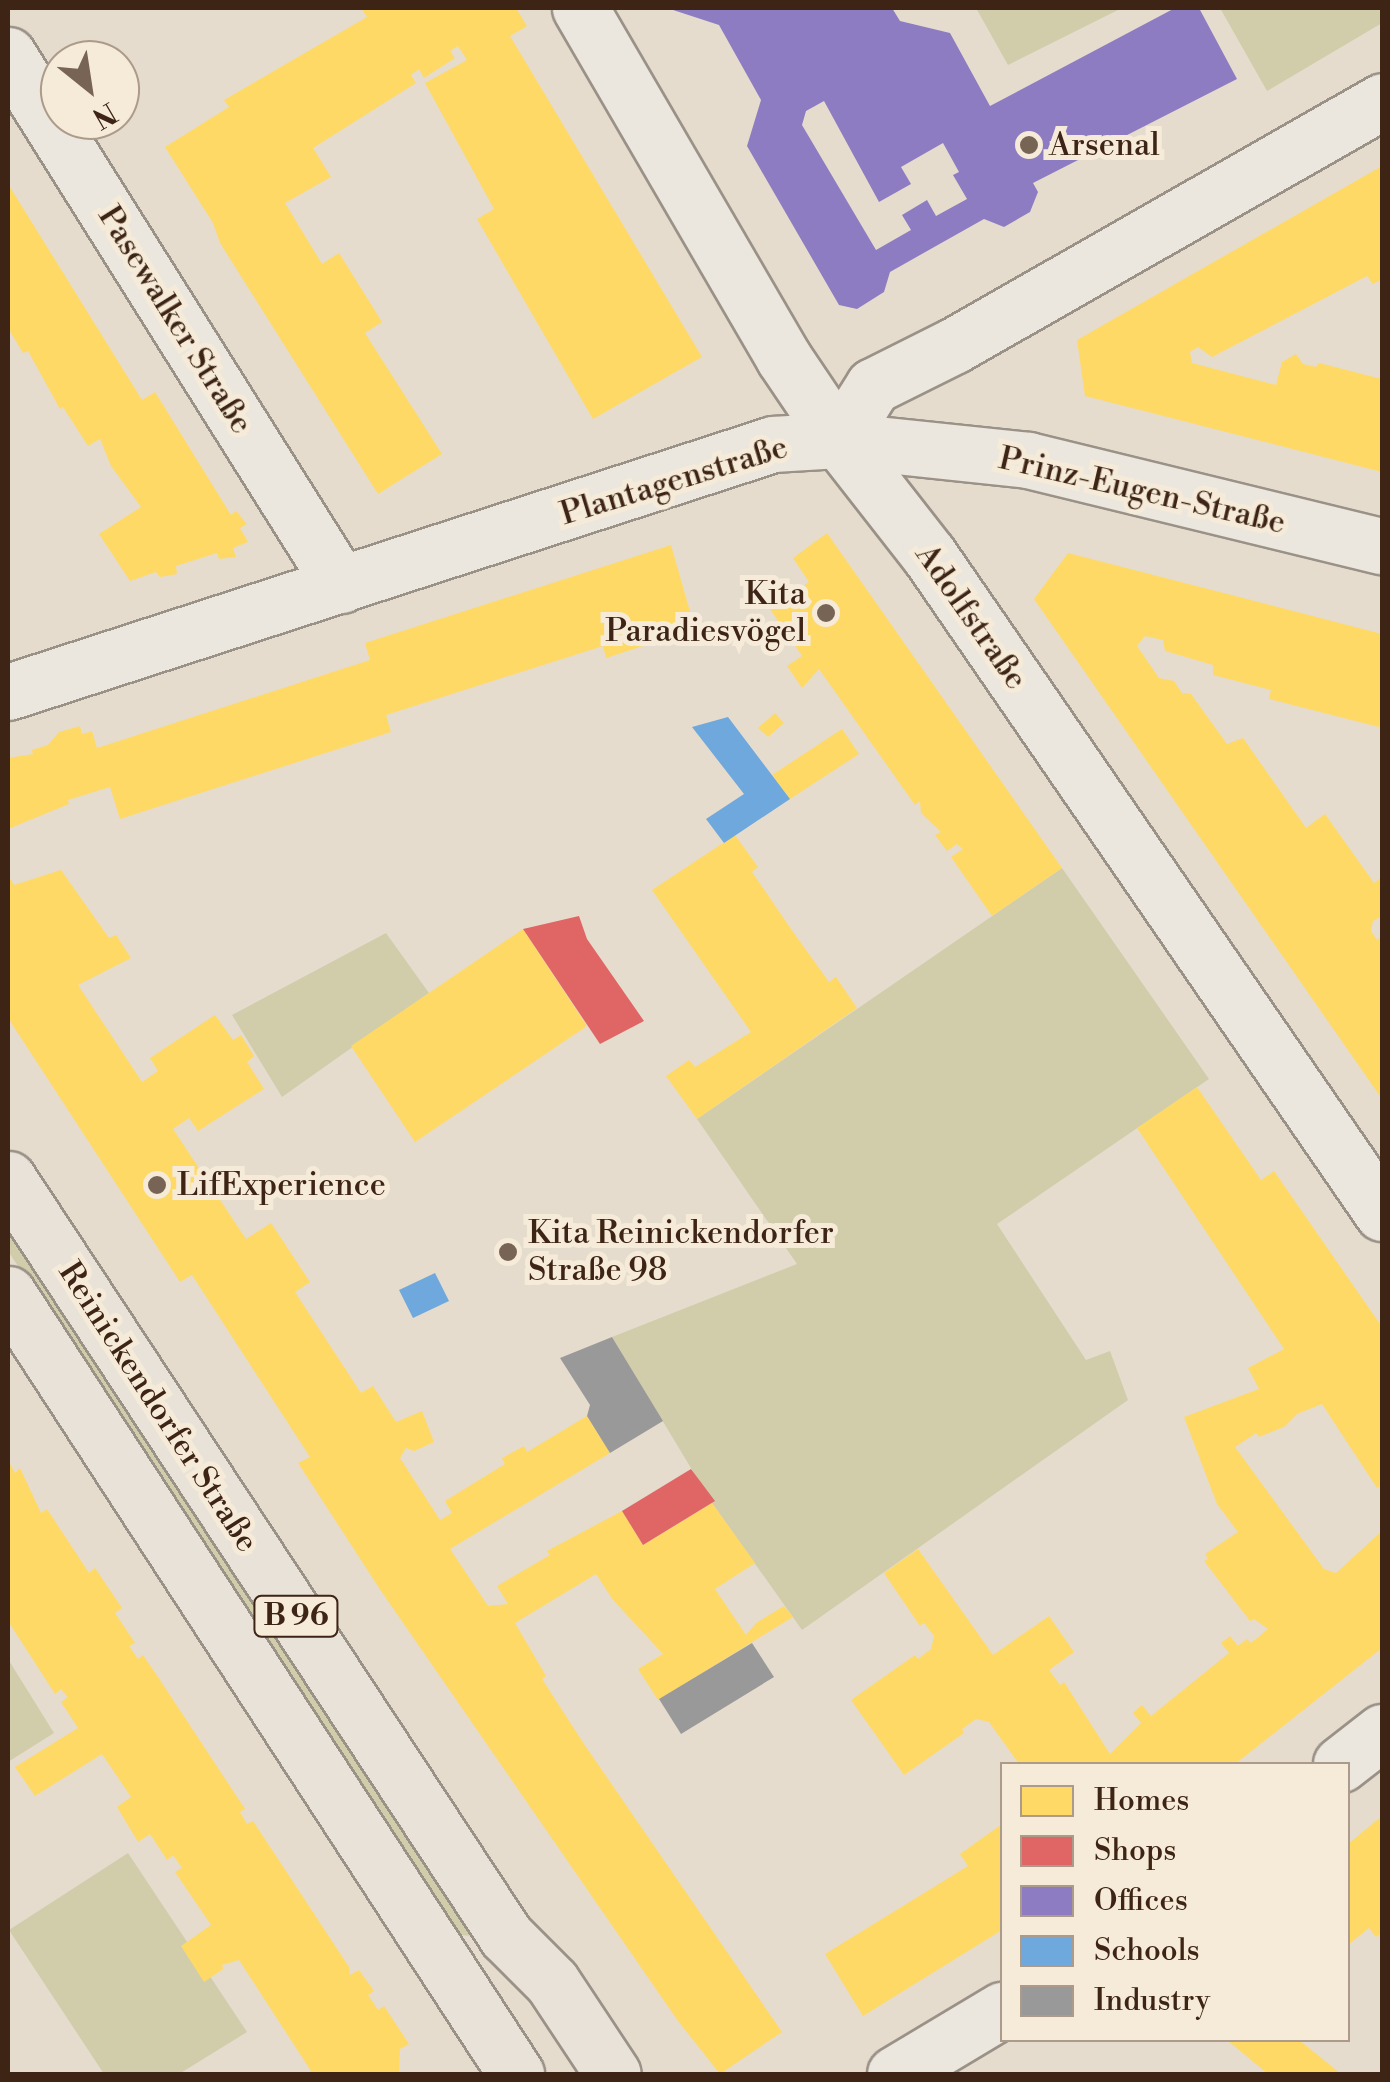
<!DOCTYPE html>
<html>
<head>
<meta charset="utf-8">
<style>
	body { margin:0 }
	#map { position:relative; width:1390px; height:2082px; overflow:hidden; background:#e5dccd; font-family:"Libre Bodoni",serif }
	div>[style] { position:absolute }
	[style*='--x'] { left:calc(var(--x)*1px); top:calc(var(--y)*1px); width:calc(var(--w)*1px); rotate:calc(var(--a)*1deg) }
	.green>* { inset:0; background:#d1cdab }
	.homes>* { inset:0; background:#ffd966 }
	.shops>* { inset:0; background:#e06666 }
	.offices>* { inset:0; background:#8e7cc3 }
	.schools>* { inset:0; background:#6fa8dc }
	.industry>* { inset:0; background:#999 }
	.roads { filter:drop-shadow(2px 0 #9a9187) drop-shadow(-2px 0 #9a9187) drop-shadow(0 2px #9a9187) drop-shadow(0 -2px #9a9187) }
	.minor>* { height:55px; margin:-27.5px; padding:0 27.5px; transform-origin:27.5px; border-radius:27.5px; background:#ebe6de }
	.major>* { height:55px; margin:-27.5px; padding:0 27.5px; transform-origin:27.5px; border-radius:27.5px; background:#e8e2d9 }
	.dots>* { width:28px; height:28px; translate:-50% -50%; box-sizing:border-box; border:5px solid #f5ebd8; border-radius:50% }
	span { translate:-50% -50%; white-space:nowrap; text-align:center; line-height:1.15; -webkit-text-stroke:10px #f5ebd8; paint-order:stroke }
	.shield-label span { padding:2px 8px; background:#f5ebd8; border:2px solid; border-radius:8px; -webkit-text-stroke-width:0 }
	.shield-label { font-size:30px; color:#3e2415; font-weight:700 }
	.poi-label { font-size:32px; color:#3e2415 }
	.left { translate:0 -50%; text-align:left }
	.right { translate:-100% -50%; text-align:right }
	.street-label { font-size:32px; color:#3e2415 }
	.frame { position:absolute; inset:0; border:10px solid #3e2415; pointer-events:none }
	.legend { position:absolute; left:1000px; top:1762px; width:350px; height:280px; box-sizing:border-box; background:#f5ebd8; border:2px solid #ac9b8a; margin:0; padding:12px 18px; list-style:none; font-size:30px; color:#3e2415 }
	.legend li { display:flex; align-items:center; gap:20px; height:50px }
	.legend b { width:50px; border:2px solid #ac9b8a }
	.north { position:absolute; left:40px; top:40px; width:100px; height:100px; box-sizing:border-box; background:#f5ebd8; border:2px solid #ac9b8a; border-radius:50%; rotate:150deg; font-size:28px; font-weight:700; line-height:40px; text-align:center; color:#3e2415 }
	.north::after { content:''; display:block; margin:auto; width:35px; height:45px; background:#786455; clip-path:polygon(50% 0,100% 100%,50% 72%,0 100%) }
</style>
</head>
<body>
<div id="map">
	<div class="green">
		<i style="clip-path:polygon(976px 8px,1122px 8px,1008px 65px)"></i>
		<i style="clip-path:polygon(1220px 8px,1382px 8px,1382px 23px,1267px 91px)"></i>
		<i style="clip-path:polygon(1062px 868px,1209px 1079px,997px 1224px,1086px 1360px,1110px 1351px,1128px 1400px,802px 1630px,712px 1503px,612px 1337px,797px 1264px,697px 1119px)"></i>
		<i style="clip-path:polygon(386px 933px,429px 993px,282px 1097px,232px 1015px)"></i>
		<i style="clip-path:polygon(8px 1213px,474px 1936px,459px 1935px,8px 1251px)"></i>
		<i style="clip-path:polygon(8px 1659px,54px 1733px,8px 1762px)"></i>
		<i style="clip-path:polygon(128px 1853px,247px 2032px,179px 2074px,104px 2074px,9px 1930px)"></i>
	</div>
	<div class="homes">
		<i style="clip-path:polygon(361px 8px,516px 8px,527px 26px,510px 36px,702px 357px,593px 419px,477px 219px,494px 209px,425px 83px,467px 60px,458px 46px,450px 51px,455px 58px,424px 78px,419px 69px,411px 75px,416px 83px,313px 148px,331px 177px,285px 203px,322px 264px,339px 253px,382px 322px,365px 333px,442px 454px,378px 494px,220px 243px,213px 223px,165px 147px,229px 107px,224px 100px,367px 17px)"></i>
		<i style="clip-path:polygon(1382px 166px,1382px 279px,1373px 284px,1367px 276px,1212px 357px,1198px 347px,1190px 352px,1192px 363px,1276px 385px,1282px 362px,1296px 354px,1303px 364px,1316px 367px,1319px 363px,1382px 379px,1382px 472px,1085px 396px,1077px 340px)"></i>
		<i style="clip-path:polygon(8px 184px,142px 400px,155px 392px,231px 515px,236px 511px,247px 524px,240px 528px,248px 542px,233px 548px,236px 557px,219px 559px,217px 553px,176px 566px,177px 574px,160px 577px,156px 572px,130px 581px,99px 534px,141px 507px,111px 466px,100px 439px,88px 446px,63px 407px,60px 409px,28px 351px,23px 353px,8px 328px)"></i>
		<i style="clip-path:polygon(827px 533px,1062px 868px,992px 916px,951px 857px,963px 849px,957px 844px,947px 851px,935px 835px,941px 832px,921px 813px,920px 801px,915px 805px,819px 669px,802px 688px,787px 666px,802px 656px,770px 609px,809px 582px,793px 558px)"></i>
		<i style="clip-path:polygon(671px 545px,695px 629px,606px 658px,603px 646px,386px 715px,391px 732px,120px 819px,110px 787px,68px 800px,69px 804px,8px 829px,8px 758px,33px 754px,32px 750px,48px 745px,59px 732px,80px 726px,82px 734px,92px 731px,97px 748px,370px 660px,365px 643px)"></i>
		<i style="clip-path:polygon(1068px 553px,1382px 634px,1382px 721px,1379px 727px,1269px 699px,1271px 690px,1213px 675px,1213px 665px,1165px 651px,1163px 640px,1145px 636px,1137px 646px,1159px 678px,1174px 681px,1182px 693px,1191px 694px,1227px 744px,1243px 738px,1306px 828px,1325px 814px,1374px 883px,1382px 877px,1382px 916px,1373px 921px,1371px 931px,1377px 940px,1382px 935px,1382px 1099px,1034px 599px)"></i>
		<i style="clip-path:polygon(775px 713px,784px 723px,768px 737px,758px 728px)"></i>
		<i style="clip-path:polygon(842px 729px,859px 754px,790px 799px,772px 775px)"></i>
		<i style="clip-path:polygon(735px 835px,758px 867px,752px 872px,791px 929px,829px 982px,836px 977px,857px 1008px,697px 1119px,666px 1076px,689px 1060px,695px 1067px,751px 1032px,652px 890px)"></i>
		<i style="clip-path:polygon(61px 870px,109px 938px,116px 935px,131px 958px,78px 985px,142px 1082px,158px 1071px,150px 1058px,215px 1015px,233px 1040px,241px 1035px,254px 1056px,247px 1062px,264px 1089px,198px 1131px,189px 1118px,173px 1129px,246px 1239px,271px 1223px,310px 1282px,295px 1292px,361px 1393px,373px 1386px,396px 1422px,422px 1411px,434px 1442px,414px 1451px,406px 1448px,400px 1458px,440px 1520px,452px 1513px,445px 1501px,505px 1464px,502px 1458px,524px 1446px,527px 1452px,587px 1416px,610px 1453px,450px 1549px,488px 1606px,508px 1604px,497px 1586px,550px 1555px,547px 1551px,622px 1511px,643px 1545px,712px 1503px,755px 1563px,715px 1589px,746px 1635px,756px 1623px,784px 1606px,793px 1617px,658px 1700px,638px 1669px,663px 1654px,613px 1600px,596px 1574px,515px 1623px,546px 1676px,542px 1679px,584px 1744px,782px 2032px,720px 2074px,678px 2021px,381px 1591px,298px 1463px,310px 1457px,192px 1275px,180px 1282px,8px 1018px,8px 875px,14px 885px)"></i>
		<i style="clip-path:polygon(523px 929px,587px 1026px,415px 1142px,351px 1046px)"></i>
		<i style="clip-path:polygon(1197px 1087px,1261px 1180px,1274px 1171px,1382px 1327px,1382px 1484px,1377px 1488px,1322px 1404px,1297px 1414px,1284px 1427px,1259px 1437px,1256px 1433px,1235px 1447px,1324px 1569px,1336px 1573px,1382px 1531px,1382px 1648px,1235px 1764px,1019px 1764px,989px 1722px,976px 1719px,962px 1729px,964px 1733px,904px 1775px,851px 1700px,915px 1655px,918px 1659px,931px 1649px,934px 1636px,924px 1623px,920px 1626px,884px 1573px,918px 1549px,993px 1655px,1049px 1616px,1074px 1652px,1049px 1670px,1060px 1685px,1064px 1682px,1110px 1754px,1141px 1723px,1133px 1713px,1142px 1705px,1151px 1716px,1229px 1653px,1221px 1643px,1230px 1636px,1238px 1646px,1247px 1639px,1251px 1643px,1268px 1629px,1254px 1619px,1250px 1621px,1204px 1561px,1208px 1559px,1205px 1554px,1238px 1532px,1217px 1504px,1184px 1417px,1259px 1389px,1248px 1368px,1284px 1349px,1137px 1128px)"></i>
		<i style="clip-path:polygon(8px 1460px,15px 1473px,20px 1468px,41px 1513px,47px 1509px,89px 1573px,95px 1568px,122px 1608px,115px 1613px,135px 1643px,129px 1646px,138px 1659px,143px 1655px,158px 1677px,245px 1809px,240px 1812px,247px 1824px,253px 1821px,349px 1967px,350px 1975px,359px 1970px,374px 1991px,368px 1995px,378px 2010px,384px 2006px,409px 2044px,400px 2049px,399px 2074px,308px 2074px,311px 2071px,239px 1960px,222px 1965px,223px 1969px,204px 1982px,181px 1946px,211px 1925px,175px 1872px,182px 1868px,173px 1855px,167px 1860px,150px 1834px,138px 1842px,117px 1807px,131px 1797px,102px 1754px,35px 1796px,15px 1767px,78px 1728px,61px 1702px,68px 1697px,61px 1689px,55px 1694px,8px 1621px)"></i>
		<i style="clip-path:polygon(1382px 1816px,1382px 1932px,1376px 1937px,1369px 1928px,1348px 1945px,1348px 1844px)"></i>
		<i style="clip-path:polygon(1002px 1824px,1002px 1930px,863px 2016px,825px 1954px,968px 1866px,960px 1854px)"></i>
		<i style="clip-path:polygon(1227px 2040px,1299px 2040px,1341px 2074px,1268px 2074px)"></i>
	</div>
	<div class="shops">
		<i style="clip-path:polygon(579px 916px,587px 939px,644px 1021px,600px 1044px,523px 929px)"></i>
		<i style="clip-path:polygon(691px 1469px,715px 1501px,643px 1545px,622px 1511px)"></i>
	</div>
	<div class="offices">
		<i style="clip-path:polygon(evenodd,667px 8px,892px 8px,900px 21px,950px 33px,990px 106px,1175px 8px,1199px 8px,1237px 79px,1033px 183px,1038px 192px,1030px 212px,1004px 227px,984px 219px,936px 246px,890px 272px,884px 292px,857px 309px,839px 305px,747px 146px,761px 100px,719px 25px,667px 8px,824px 101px,879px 202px,911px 184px,901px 167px,943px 143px,959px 172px,953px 175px,967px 199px,936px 216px,927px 200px,902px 215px,911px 230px,876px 250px,802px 125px,806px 111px,824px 101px)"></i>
	</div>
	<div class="schools">
		<i style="clip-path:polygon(728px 717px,790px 799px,724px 843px,706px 819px,744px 794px,692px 727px)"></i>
		<i style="clip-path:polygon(435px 1273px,449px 1301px,413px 1318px,399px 1290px)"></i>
	</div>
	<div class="industry">
		<i style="clip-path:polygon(612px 1337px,663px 1421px,610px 1453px,587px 1416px,590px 1405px,560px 1358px)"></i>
		<i style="clip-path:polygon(752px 1643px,774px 1677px,681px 1734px,659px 1699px)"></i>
	</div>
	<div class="roads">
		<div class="minor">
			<i style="--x:580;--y:8;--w:404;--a:59.8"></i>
			<i style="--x:783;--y:357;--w:100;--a:56"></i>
			<i style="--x:839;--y:440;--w:146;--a:52"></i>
			<i style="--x:929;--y:555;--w:799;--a:55.45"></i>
			<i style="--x:8;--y:55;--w:626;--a:57.86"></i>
			<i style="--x:839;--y:440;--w:64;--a:-57.8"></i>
			<i style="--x:873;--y:386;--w:92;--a:-26.6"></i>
			<i style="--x:955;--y:345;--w:492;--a:-29.7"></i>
			<i style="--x:8;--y:692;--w:804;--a:-17.96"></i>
			<i style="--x:773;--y:444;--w:66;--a:-3.5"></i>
			<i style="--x:839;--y:440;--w:190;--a:6"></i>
			<i style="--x:1028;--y:460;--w:364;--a:13.7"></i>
			<i style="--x:1341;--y:1764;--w:52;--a:-38"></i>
			<i style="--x:895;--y:2074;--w:125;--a:-30.9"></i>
		</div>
		<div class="major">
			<i style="--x:8;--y:1179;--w:906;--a:56.66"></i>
			<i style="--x:506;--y:1936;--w:65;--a:45"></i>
			<i style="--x:552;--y:1982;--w:110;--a:56.5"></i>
			<i style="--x:8;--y:1294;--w:931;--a:56.92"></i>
		</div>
	</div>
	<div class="dots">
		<i style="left:1029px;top:145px;background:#786455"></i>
		<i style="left:826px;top:613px;background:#786455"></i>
		<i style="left:157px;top:1185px;background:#786455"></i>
		<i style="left:508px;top:1252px;background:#786455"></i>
	</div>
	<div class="shield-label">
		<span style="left:296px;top:1616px">B 96</span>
	</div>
	<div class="poi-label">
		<span class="left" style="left:1049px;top:145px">Arsenal</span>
		<span class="right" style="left:806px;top:613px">Kita<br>Paradiesvögel</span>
		<span class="left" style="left:177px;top:1185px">LifExperience</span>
		<span class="left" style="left:528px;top:1252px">Kita Reinickendorfer<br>Straße 98</span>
	</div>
	<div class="street-label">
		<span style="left:175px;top:320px;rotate:58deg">Pasewalker Straße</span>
		<span style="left:674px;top:481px;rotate:-17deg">Plantagenstraße</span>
		<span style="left:1142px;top:491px;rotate:13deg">Prinz-Eugen-Straße</span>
		<span style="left:971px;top:617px;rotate:55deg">Adolfstraße</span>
		<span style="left:158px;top:1407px;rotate:57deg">Reinickendorfer Straße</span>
	</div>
	<div class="frame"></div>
	<ul class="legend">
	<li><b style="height:28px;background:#ffd966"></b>Homes</li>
	<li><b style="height:28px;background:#e06666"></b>Shops</li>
	<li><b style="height:28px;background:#8e7cc3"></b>Offices</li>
	<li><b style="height:28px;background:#6fa8dc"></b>Schools</li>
	<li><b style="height:28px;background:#999"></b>Industry</li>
	</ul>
	<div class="north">N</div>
</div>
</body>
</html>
